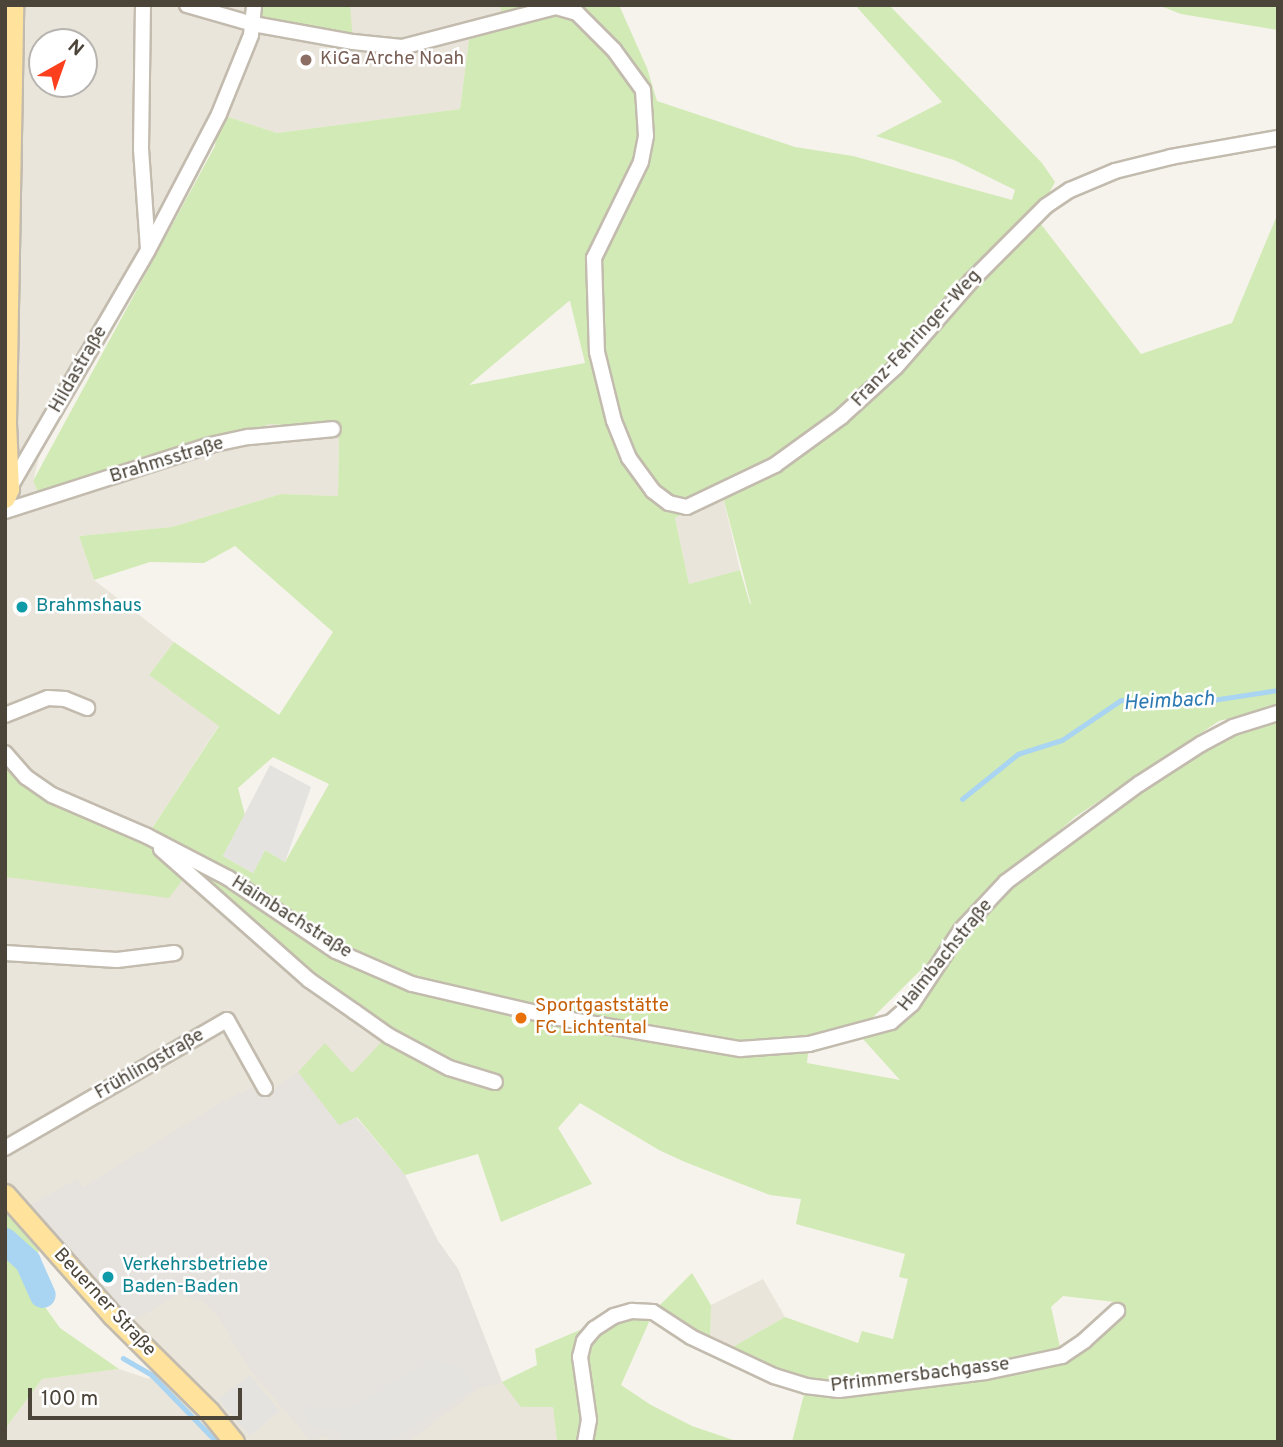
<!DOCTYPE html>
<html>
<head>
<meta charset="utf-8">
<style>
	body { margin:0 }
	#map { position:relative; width:1283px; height:1447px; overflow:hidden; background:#f6f3ec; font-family:Overpass,sans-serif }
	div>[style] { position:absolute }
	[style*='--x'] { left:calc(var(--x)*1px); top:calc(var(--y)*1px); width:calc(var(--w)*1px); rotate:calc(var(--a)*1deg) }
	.residential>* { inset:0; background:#eae5da }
	.industrial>* { inset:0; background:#e6e2dd }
	.green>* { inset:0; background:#d2eab5 }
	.parking>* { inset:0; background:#e5e3e0 }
	.stream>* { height:4.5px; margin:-2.25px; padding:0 2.25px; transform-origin:2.25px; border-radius:2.25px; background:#a9d4f2 }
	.river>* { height:26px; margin:-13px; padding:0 13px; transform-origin:13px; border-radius:13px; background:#a9d4f2 }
	.roads { filter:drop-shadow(2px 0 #c2bbae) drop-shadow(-2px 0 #c2bbae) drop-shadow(0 2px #c2bbae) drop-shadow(0 -2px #c2bbae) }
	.minor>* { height:14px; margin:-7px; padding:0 7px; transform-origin:7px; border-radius:7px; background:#fff }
	.major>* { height:19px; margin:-9.5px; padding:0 9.5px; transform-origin:9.5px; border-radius:9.5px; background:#ffe39c }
	.dots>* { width:19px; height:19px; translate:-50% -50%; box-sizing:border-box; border:4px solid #fff; border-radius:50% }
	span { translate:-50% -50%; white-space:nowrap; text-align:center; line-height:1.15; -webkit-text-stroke:5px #fff; paint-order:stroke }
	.education-label { font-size:19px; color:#785e54 }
	.left { translate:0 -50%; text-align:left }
	.street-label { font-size:19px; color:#4b4439 }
	.culture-label { font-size:19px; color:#0d838f }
	.food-label { font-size:19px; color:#c56008 }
	.water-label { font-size:21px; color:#2e7ab2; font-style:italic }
	.frame { position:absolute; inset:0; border:7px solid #4b4439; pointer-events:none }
	.north { position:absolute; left:28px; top:28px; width:70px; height:70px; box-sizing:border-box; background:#fff; border:2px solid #b7b4b0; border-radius:50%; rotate:40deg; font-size:19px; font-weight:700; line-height:28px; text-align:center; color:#4b4439 }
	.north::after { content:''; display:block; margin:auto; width:24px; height:32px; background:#fc3f1d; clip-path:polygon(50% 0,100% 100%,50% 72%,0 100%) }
	.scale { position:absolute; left:28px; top:1388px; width:214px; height:32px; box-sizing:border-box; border:4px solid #4b4439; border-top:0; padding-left:9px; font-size:21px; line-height:24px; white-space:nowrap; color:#4b4439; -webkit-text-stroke:5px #fff; paint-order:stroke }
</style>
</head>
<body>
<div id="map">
	<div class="residential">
		<i style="clip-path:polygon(evenodd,5px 5px,500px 5px,503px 20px,469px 39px,460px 109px,277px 133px,219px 114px,46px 428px,33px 482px,210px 445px,270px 424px,333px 429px,339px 436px,338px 496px,281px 494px,172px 527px,79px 536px,94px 580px,174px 642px,149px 675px,219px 725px,147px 836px,91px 815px,5px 758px,5px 5px,42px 42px,84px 42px,84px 84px,42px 84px,42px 42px)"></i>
		<i style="clip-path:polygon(722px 493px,740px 570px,689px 584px,675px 518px)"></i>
		<i style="clip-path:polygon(187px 873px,389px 1036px,352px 1073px,299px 1073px,405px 1175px,438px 1241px,458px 1269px,502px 1382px,553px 1406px,557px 1442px,5px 1442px,5px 1429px,42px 1379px,119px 1369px,149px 1379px,160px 1349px,30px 1205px,14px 1190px,5px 1195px,5px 875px)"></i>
		<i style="clip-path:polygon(763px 1279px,785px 1317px,724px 1352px,710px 1346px,711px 1305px)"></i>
	</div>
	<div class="industrial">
		<i style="clip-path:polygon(298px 1072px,339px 1125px,356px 1117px,405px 1175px,438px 1241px,458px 1269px,502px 1382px,480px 1388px,408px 1442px,330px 1442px,326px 1436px,311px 1441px,251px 1371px,216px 1314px,204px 1302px,177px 1294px,134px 1321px,30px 1205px,77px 1179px,83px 1187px,222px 1102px,251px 1088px,268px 1093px)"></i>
	</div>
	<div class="green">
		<i style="clip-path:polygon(254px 5px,350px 5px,353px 42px,253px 24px)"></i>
		<i style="clip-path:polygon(evenodd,500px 5px,619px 5px,647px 68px,657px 101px,795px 147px,853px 156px,1012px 200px,1015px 190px,954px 160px,876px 136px,942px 102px,855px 5px,889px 5px,1042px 163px,1055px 182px,1048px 195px,916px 339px,831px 421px,726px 491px,760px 481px,855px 415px,900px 372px,1014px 243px,1040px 223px,1141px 354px,1232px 323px,1278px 213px,1278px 706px,1219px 721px,1075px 817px,995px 887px,941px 950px,859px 1031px,809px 1044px,807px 1063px,900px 1080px,863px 1039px,900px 1025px,932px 989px,970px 923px,1012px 882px,1136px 787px,1227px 734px,1278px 715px,1278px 1442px,792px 1442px,806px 1386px,724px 1352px,785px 1317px,858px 1343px,862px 1331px,893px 1339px,908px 1279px,899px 1277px,905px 1254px,796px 1224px,801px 1199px,770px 1195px,685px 1162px,659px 1150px,580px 1103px,558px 1128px,592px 1184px,501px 1222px,478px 1154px,405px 1175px,357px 1117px,339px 1125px,298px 1072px,325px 1043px,352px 1073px,392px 1031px,308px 972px,187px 874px,169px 898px,6px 877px,5px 758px,26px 777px,147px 836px,219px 726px,149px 675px,174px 642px,279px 715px,333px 632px,235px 546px,204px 563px,150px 562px,94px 580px,79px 536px,172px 527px,281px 494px,338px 496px,339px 436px,333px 429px,270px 424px,210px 445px,39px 494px,33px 481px,215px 146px,219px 114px,277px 133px,460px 109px,469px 39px,503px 21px,500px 5px,570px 301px,585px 363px,469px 385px,569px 301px,570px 301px,500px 5px,722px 493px,751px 604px,750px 604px,740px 570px,689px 584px,675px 518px,722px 493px,500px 5px,273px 757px,329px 784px,285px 862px,265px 850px,253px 873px,223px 856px,245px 815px,238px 788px,273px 757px,500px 5px,1063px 1296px,1124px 1303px,1125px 1314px,1101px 1334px,1062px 1356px,1051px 1307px,1063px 1296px)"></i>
		<i style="clip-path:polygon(1158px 5px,1278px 5px,1278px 30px,1181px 14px)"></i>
		<i style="clip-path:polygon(5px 1204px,39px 1247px,32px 1289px,60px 1328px,119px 1369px,42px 1379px,5px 1429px)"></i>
		<i style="clip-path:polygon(692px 1273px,711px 1305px,710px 1346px,653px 1313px,621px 1385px,651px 1405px,692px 1426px,739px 1442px,557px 1442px,553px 1407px,521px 1407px,502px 1382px,537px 1365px,535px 1349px,580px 1330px,653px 1312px)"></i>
	</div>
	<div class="parking">
		<i style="clip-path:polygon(270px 765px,311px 787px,285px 862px,265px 850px,253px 873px,223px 856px)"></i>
		<i style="clip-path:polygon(432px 1359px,458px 1366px,474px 1388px,388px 1442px,345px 1442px,337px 1431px,308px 1425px,302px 1405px,348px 1410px)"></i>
		<i style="clip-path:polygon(250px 1375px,280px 1411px,250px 1436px,218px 1399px)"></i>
	</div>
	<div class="stream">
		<i style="--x:962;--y:799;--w:72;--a:-38.8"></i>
		<i style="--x:1018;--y:754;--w:46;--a:-17.7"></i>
		<i style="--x:1062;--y:740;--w:71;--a:-34.1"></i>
		<i style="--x:1121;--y:700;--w:85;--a:0.7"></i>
		<i style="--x:1206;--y:701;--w:73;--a:-8.7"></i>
		<i style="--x:123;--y:1358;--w:34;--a:30"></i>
		<i style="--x:152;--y:1375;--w:93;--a:45.9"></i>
	</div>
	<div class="river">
		<i style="--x:5;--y:1241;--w:31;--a:42"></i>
		<i style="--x:28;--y:1262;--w:36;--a:66"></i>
	</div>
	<div class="roads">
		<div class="minor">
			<i style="--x:143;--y:5;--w:144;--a:90.8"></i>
			<i style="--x:141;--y:149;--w:100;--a:86"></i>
			<i style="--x:187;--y:5;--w:69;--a:16.1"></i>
			<i style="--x:253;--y:24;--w:102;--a:10.2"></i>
			<i style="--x:353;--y:42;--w:49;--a:5.8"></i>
			<i style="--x:402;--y:47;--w:159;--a:-14.6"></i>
			<i style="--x:556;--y:7;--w:22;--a:16"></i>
			<i style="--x:577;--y:13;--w:52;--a:45"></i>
			<i style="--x:614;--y:50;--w:49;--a:54.1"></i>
			<i style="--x:643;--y:90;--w:46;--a:86.3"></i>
			<i style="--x:646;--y:136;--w:26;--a:101"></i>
			<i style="--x:641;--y:162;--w:107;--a:116.1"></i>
			<i style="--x:594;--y:258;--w:94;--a:88.2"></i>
			<i style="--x:597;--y:352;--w:71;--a:76.2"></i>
			<i style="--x:614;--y:421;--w:40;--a:68"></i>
			<i style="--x:629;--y:458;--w:41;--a:54"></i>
			<i style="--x:653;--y:491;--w:20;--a:37"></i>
			<i style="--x:669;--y:503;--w:18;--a:13"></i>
			<i style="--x:687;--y:507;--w:98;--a:-25.5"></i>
			<i style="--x:775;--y:465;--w:82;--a:-36"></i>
			<i style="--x:841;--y:417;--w:74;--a:-42.3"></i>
			<i style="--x:896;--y:367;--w:114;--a:-48.9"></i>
			<i style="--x:971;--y:281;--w:106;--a:-45"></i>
			<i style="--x:1046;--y:206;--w:29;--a:-34"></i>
			<i style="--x:1070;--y:190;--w:49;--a:-22.9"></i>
			<i style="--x:1115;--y:171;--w:58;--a:-14"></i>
			<i style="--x:1171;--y:157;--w:109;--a:-10.1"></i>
			<i style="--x:9;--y:489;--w:276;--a:-59.8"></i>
			<i style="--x:148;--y:250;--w:153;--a:-62.4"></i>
			<i style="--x:219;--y:114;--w:85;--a:-67.9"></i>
			<i style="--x:251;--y:35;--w:30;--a:-84"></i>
			<i style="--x:5;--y:511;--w:215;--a:-17.8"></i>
			<i style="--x:210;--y:445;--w:40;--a:-12"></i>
			<i style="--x:249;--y:437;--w:84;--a:-5.4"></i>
			<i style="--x:5;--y:715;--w:46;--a:-21.6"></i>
			<i style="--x:48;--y:698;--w:17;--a:3"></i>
			<i style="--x:65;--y:699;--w:24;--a:22"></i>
			<i style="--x:5;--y:753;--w:32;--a:49"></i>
			<i style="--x:26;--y:777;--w:32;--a:35"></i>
			<i style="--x:52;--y:795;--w:103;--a:23.3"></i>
			<i style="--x:147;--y:836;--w:91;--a:27.4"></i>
			<i style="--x:228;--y:878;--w:130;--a:34.1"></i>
			<i style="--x:336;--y:951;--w:83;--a:23.5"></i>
			<i style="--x:412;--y:984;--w:146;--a:13.1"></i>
			<i style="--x:554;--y:1017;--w:189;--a:9.8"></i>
			<i style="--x:740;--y:1049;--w:69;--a:-4.1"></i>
			<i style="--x:809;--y:1044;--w:85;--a:-15"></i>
			<i style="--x:891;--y:1022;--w:28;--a:-41"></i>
			<i style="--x:912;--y:1004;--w:89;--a:-56.5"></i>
			<i style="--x:961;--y:930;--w:66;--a:-46.8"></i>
			<i style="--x:1006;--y:882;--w:165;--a:-36.4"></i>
			<i style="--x:1139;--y:784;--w:74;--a:-32.8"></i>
			<i style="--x:1201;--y:744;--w:36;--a:-28"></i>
			<i style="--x:1233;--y:727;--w:47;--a:-17.3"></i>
			<i style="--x:161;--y:849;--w:198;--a:41.5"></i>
			<i style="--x:309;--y:980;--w:56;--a:34.8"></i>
			<i style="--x:355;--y:1012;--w:42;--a:35.2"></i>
			<i style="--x:389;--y:1036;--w:68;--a:28.1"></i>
			<i style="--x:449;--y:1068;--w:48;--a:16.9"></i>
			<i style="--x:5;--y:953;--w:112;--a:3.6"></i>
			<i style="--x:117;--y:960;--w:58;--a:-6.9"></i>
			<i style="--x:5;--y:1148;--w:256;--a:-30"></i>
			<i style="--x:227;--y:1020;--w:78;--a:60.8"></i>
			<i style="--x:585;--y:1442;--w:22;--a:-80"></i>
			<i style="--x:589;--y:1420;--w:64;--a:-98.1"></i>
			<i style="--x:580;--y:1357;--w:16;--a:-76"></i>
			<i style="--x:584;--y:1341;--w:16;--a:-50"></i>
			<i style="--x:594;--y:1329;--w:24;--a:-33"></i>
			<i style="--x:614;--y:1316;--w:19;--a:-16"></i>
			<i style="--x:632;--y:1311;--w:21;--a:3"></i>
			<i style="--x:653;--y:1312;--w:45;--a:33.3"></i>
			<i style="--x:691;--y:1337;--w:92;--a:25.2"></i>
			<i style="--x:774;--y:1376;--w:34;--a:17"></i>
			<i style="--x:806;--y:1386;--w:33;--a:7"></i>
			<i style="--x:839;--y:1390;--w:148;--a:-7"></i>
			<i style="--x:986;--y:1372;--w:78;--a:-11.9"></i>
			<i style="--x:1062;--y:1356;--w:27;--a:-34"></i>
			<i style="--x:1084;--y:1341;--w:45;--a:-42.3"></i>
		</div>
		<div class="major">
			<i style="--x:5;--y:498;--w:10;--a:-66"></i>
			<i style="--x:9;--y:489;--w:67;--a:-92.6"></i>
			<i style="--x:6;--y:422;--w:417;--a:-89"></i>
			<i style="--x:5;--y:1194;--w:162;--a:48.5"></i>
			<i style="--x:112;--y:1315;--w:136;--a:44.7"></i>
			<i style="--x:209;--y:1411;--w:40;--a:51"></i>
		</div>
	</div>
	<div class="dots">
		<i style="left:306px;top:60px;background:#8d6e63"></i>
		<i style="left:22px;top:607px;background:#0f9aa8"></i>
		<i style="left:521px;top:1018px;background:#e8710a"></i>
		<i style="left:108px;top:1277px;background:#0f9aa8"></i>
	</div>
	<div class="education-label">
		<span class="left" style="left:320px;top:60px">KiGa Arche Noah</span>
	</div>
	<div class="street-label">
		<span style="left:917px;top:339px;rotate:-47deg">Franz-Fehringer-Weg</span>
		<span style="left:79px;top:370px;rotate:-60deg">Hildastraße</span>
		<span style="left:167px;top:461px;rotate:-17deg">Brahmsstraße</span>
		<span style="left:291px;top:918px;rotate:32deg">Haimbachstraße</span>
		<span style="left:946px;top:956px;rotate:-51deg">Haimbachstraße</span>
		<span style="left:150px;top:1065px;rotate:-30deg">Frühlingstraße</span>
		<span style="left:104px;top:1303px;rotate:47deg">Beuerner Straße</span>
		<span style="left:920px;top:1376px;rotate:-7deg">Pfrimmersbachgasse</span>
	</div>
	<div class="culture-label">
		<span class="left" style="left:36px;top:607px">Brahmshaus</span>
		<span class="left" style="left:122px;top:1277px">Verkehrsbetriebe<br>Baden-Baden</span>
	</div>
	<div class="food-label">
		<span class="left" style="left:535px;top:1018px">Sportgaststätte<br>FC Lichtental</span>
	</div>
	<div class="water-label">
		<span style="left:1169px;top:702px;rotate:-3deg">Heimbach</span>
	</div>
	<div class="frame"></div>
	<div class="north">N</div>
	<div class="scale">100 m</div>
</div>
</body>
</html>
